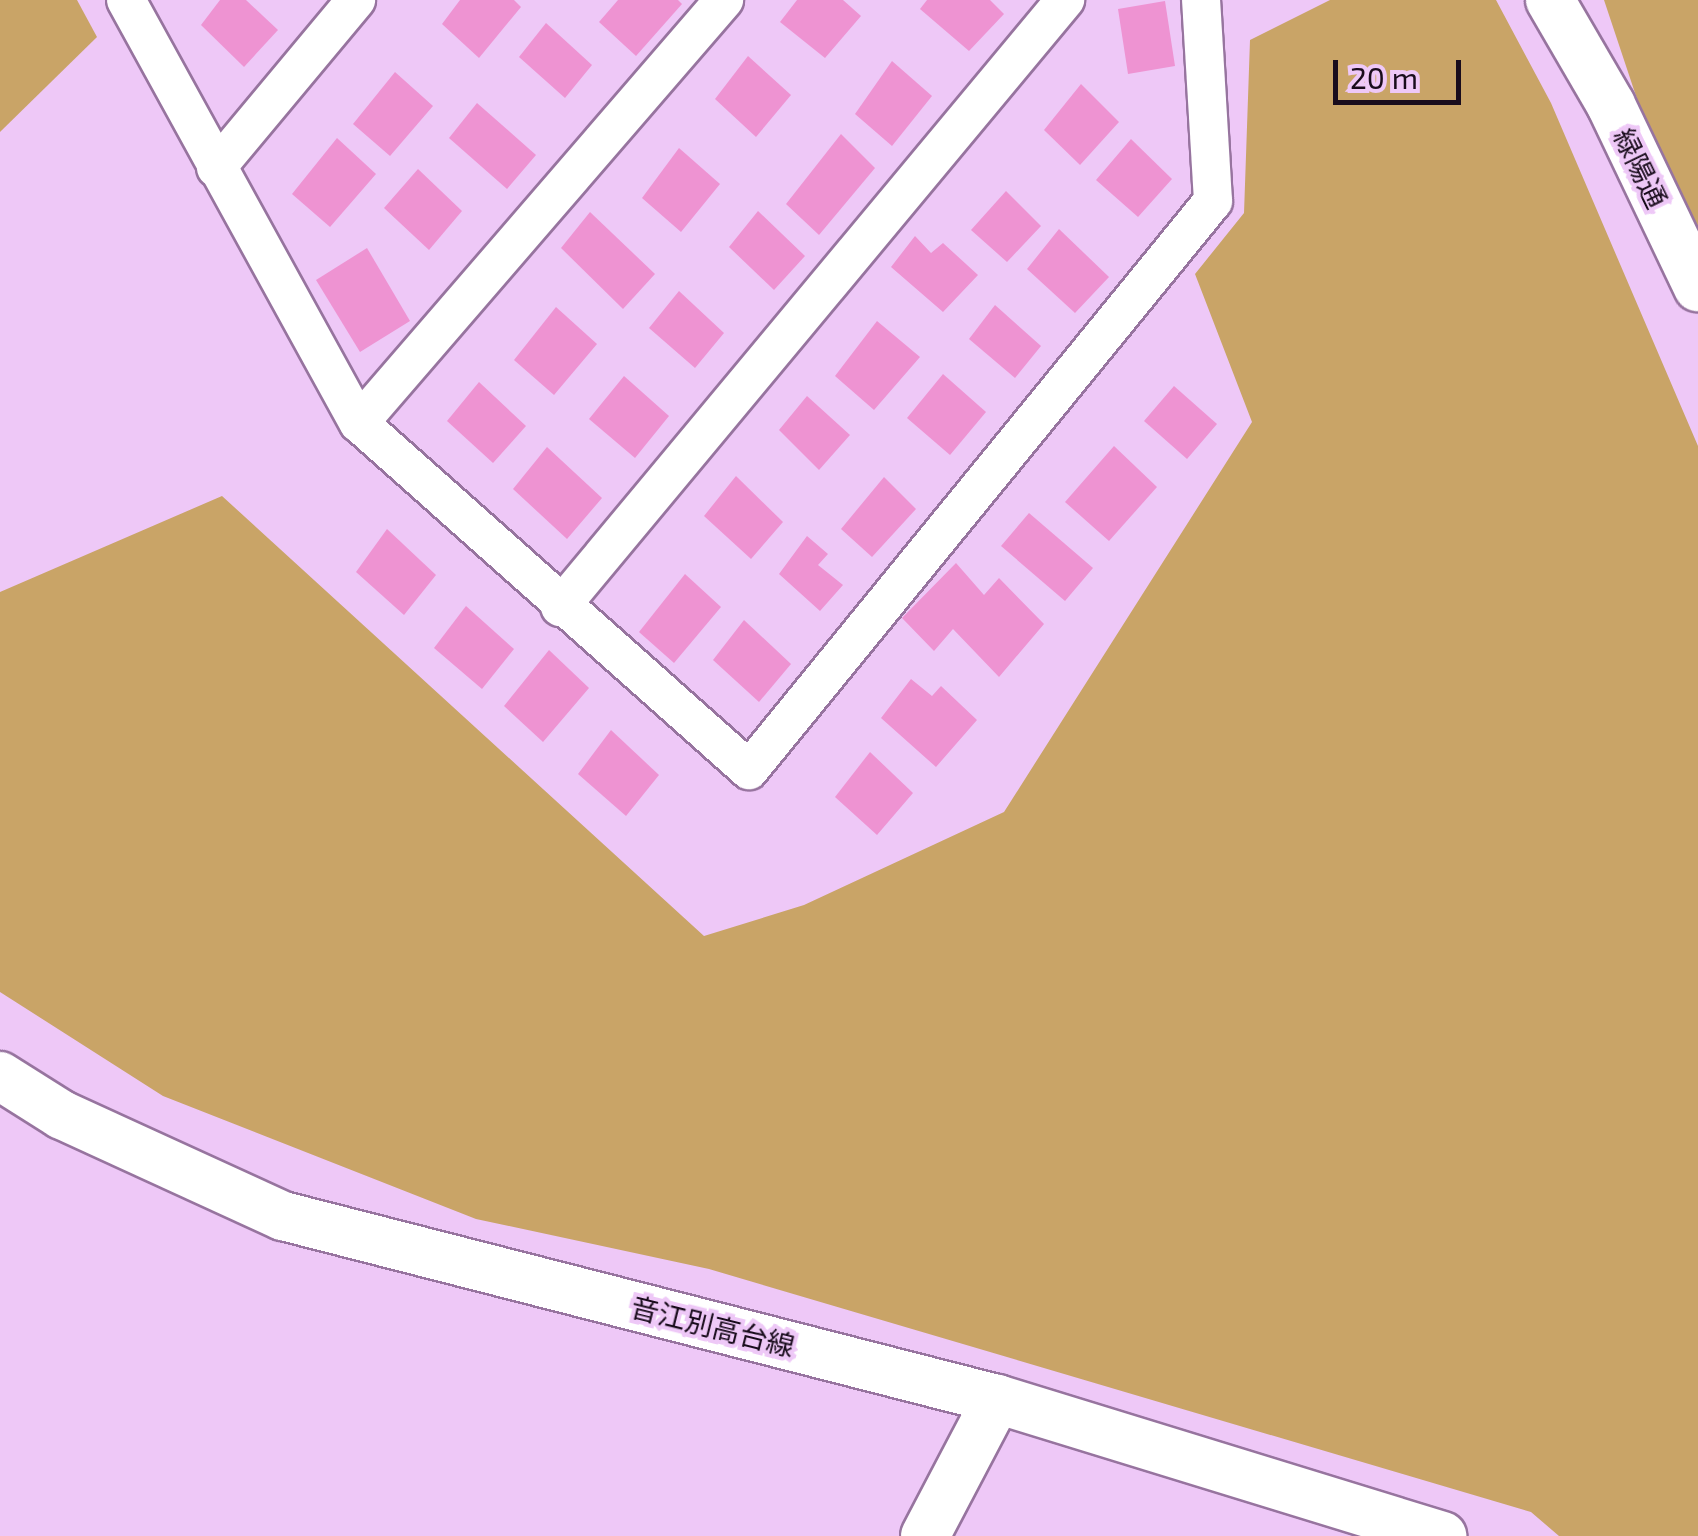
<!DOCTYPE html>
<html>
<head>
<meta charset="utf-8">
<style>
	body { margin:0 }
	#map { position:relative; width:1698px; height:1536px; overflow:hidden; background:#eec8f7; font-family:"Exo 2","Noto Sans JP",sans-serif }
	div>[style] { position:absolute }
	[style*='--x'] { left:calc(var(--x)*1px); top:calc(var(--y)*1px); width:calc(var(--w)*1px); rotate:calc(var(--a)*1deg) }
	.green>* { inset:0; background:#c9a467 }
	.building>* { inset:0; background:#ee93d2 }
	.roads { filter:drop-shadow(2px 0 #97749f) drop-shadow(-2px 0 #97749f) drop-shadow(0 2px #97749f) drop-shadow(0 -2px #97749f) }
	.minor>* { height:38px; margin:-19px; padding:0 19px; transform-origin:19px; border-radius:19px; background:#fff }
	.tertiary>* { height:48px; margin:-24px; padding:0 24px; transform-origin:24px; border-radius:24px; background:#fff }
	span { translate:-50% -50%; white-space:nowrap; text-align:center; line-height:1.15; -webkit-text-stroke:8px #eec8f7; paint-order:stroke }
	.street-label { font-size:28px; color:#190c1c }
	.scale { position:absolute; left:1333px; top:60px; width:128px; height:45px; box-sizing:border-box; border:5px solid #190c1c; border-top:0; padding-left:12px; font-size:30px; line-height:35px; white-space:nowrap; color:#190c1c; -webkit-text-stroke:8px #eec8f7; paint-order:stroke }
</style>
</head>
<body>
<div id="map">
	<div class="green">
		<i style="clip-path:polygon(0 0,77px 0,97px 37px,0 132px)"></i>
		<i style="clip-path:polygon(1330px 0,1496px 0,1551px 103px,1698px 446px,1698px 1536px,1559px 1536px,1531px 1512px,709px 1269px,476px 1219px,163px 1096px,0 992px,0 592px,222px 496px,704px 936px,804px 905px,1004px 812px,1252px 422px,1195px 274px,1244px 213px,1250px 40px)"></i>
		<i style="clip-path:polygon(1604px 0,1698px 0,1698px 282px)"></i>
	</div>
	<div class="building">
		<i style="clip-path:polygon(220px 0,246px 0,278px 30px,244px 67px,201px 25px)"></i>
		<i style="clip-path:polygon(460px 0,514px 0,521px 7px,479px 58px,442px 24px)"></i>
		<i style="clip-path:polygon(618px 0,678px 0,682px 4px,636px 56px,599px 22px)"></i>
		<i style="clip-path:polygon(797px 0,843px 0,861px 16px,825px 58px,780px 22px)"></i>
		<i style="clip-path:polygon(927px 0,990px 0,1004px 14px,969px 51px,920px 9px)"></i>
		<i style="clip-path:polygon(1165px 1px,1175px 66px,1128px 74px,1118px 9px)"></i>
		<i style="clip-path:polygon(546px 23px,592px 65px,565px 98px,519px 57px)"></i>
		<i style="clip-path:polygon(748px 56px,791px 95px,756px 137px,715px 99px)"></i>
		<i style="clip-path:polygon(892px 61px,932px 96px,892px 146px,855px 114px)"></i>
		<i style="clip-path:polygon(395px 72px,433px 106px,390px 156px,353px 124px)"></i>
		<i style="clip-path:polygon(1081px 84px,1119px 122px,1080px 165px,1044px 130px)"></i>
		<i style="clip-path:polygon(477px 103px,536px 155px,507px 189px,449px 138px)"></i>
		<i style="clip-path:polygon(841px 134px,875px 168px,819px 235px,786px 204px)"></i>
		<i style="clip-path:polygon(337px 138px,376px 174px,330px 227px,292px 194px)"></i>
		<i style="clip-path:polygon(1131px 139px,1172px 179px,1138px 217px,1096px 180px)"></i>
		<i style="clip-path:polygon(679px 148px,720px 184px,681px 232px,642px 198px)"></i>
		<i style="clip-path:polygon(418px 169px,462px 211px,429px 250px,384px 208px)"></i>
		<i style="clip-path:polygon(1006px 191px,1041px 226px,1007px 262px,971px 230px)"></i>
		<i style="clip-path:polygon(758px 211px,805px 256px,774px 290px,729px 247px)"></i>
		<i style="clip-path:polygon(590px 212px,655px 274px,623px 309px,561px 248px)"></i>
		<i style="clip-path:polygon(1059px 229px,1109px 277px,1075px 313px,1027px 269px)"></i>
		<i style="clip-path:polygon(915px 236px,931px 253px,943px 243px,978px 275px,943px 312px,891px 267px)"></i>
		<i style="clip-path:polygon(367px 248px,410px 321px,360px 352px,316px 280px)"></i>
		<i style="clip-path:polygon(679px 291px,724px 333px,695px 368px,649px 328px)"></i>
		<i style="clip-path:polygon(995px 305px,1041px 346px,1015px 378px,969px 339px)"></i>
		<i style="clip-path:polygon(556px 307px,597px 344px,554px 395px,514px 360px)"></i>
		<i style="clip-path:polygon(877px 321px,920px 357px,874px 410px,835px 376px)"></i>
		<i style="clip-path:polygon(943px 374px,986px 412px,950px 455px,907px 418px)"></i>
		<i style="clip-path:polygon(624px 376px,669px 416px,635px 458px,589px 419px)"></i>
		<i style="clip-path:polygon(479px 382px,526px 426px,493px 463px,447px 421px)"></i>
		<i style="clip-path:polygon(1174px 386px,1217px 424px,1187px 459px,1144px 421px)"></i>
		<i style="clip-path:polygon(807px 396px,850px 435px,819px 470px,779px 430px)"></i>
		<i style="clip-path:polygon(1114px 446px,1157px 487px,1109px 541px,1065px 502px)"></i>
		<i style="clip-path:polygon(547px 447px,602px 498px,567px 539px,513px 489px)"></i>
		<i style="clip-path:polygon(736px 476px,783px 522px,751px 559px,704px 516px)"></i>
		<i style="clip-path:polygon(884px 477px,916px 509px,872px 557px,841px 529px)"></i>
		<i style="clip-path:polygon(1029px 513px,1093px 568px,1065px 601px,1001px 546px)"></i>
		<i style="clip-path:polygon(387px 529px,436px 575px,404px 615px,356px 572px)"></i>
		<i style="clip-path:polygon(807px 536px,828px 554px,818px 565px,843px 585px,820px 611px,779px 574px)"></i>
		<i style="clip-path:polygon(956px 563px,984px 595px,999px 578px,1044px 624px,999px 677px,953px 629px,934px 651px,902px 618px)"></i>
		<i style="clip-path:polygon(685px 574px,721px 607px,674px 663px,639px 632px)"></i>
		<i style="clip-path:polygon(466px 606px,514px 649px,482px 689px,434px 648px)"></i>
		<i style="clip-path:polygon(744px 620px,791px 664px,759px 702px,713px 660px)"></i>
		<i style="clip-path:polygon(549px 650px,589px 688px,543px 742px,504px 706px)"></i>
		<i style="clip-path:polygon(911px 679px,932px 696px,941px 686px,977px 720px,936px 767px,881px 718px)"></i>
		<i style="clip-path:polygon(611px 730px,659px 775px,626px 816px,578px 774px)"></i>
		<i style="clip-path:polygon(870px 752px,913px 793px,877px 835px,835px 797px)"></i>
	</div>
	<div class="roads">
		<div class="minor">
			<i style="--x:126;--y:0;--w:483;--a:61.2"></i>
			<i style="--x:359;--y:423;--w:522;--a:41.66"></i>
			<i style="--x:749;--y:770;--w:734;--a:-50.8"></i>
			<i style="--x:1213;--y:201;--w:201;--a:-93.4"></i>
			<i style="--x:216;--y:168;--w:219;--a:-50.2"></i>
			<i style="--x:359;--y:423;--w:559;--a:-49.21"></i>
			<i style="--x:560;--y:607;--w:790;--a:-50.24"></i>
		</div>
		<div class="tertiary">
			<i style="--x:1550;--y:0;--w:121;--a:59.8"></i>
			<i style="--x:1611;--y:105;--w:202;--a:64.5"></i>
			<i style="--x:0;--y:1076;--w:73;--a:32.2"></i>
			<i style="--x:62;--y:1115;--w:243;--a:24.6"></i>
			<i style="--x:283;--y:1216;--w:737;--a:14.38"></i>
			<i style="--x:997;--y:1399;--w:466;--a:17.1"></i>
			<i style="--x:925;--y:1536;--w:155;--a:-62.3"></i>
		</div>
	</div>
	<div class="street-label">
		<span style="left:1641px;top:168px;rotate:64deg">緑陽通</span>
		<span style="left:713px;top:1326px;rotate:14deg">音江別高台線</span>
	</div>
	<div class="scale">20 m</div>
</div>
</body>
</html>
